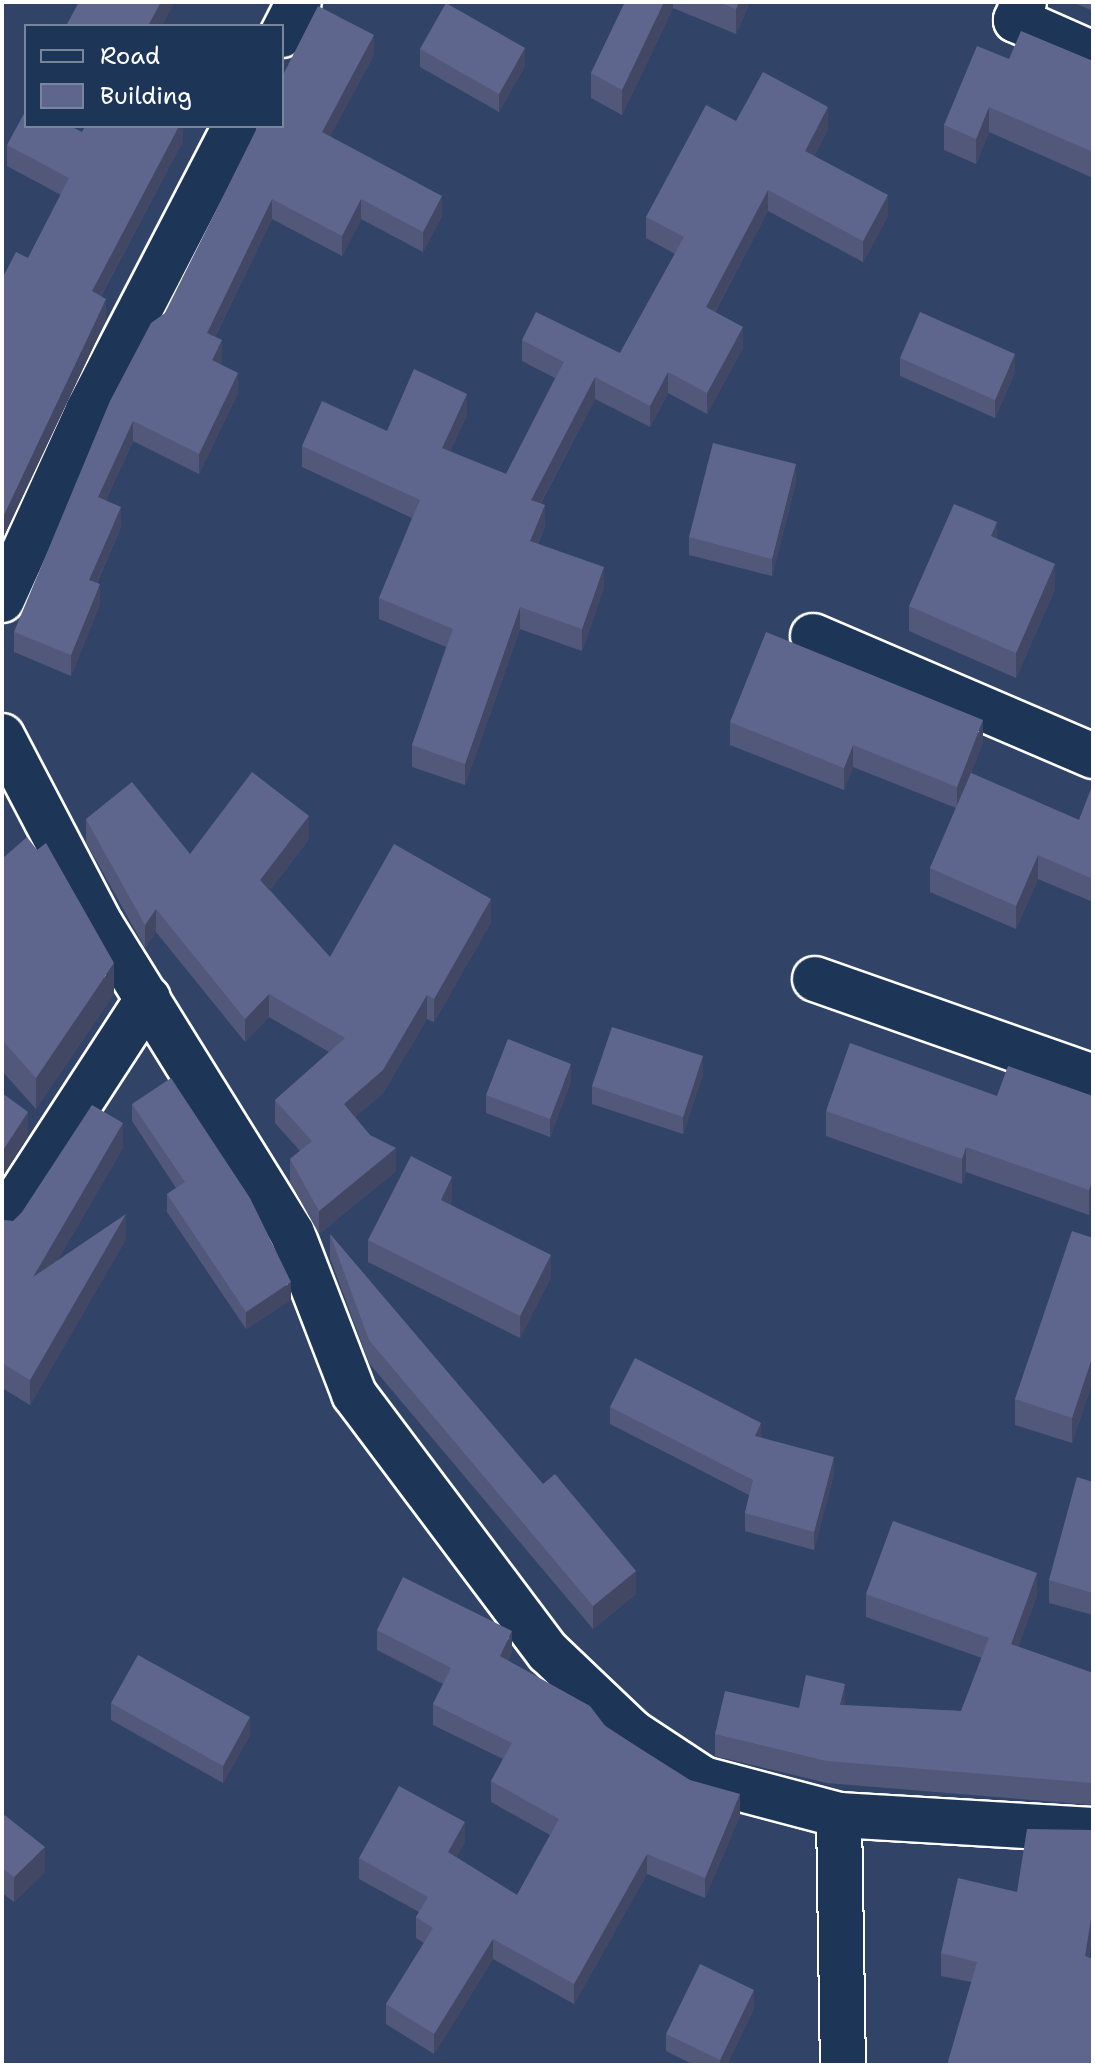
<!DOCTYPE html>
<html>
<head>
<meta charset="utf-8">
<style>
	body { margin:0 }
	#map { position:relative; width:1095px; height:2067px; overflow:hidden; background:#314467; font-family:"Shantell Sans",sans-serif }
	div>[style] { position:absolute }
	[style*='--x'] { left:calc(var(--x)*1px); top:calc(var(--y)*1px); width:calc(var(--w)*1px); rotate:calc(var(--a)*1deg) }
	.roads { filter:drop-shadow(2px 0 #fff) drop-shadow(-2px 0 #fff) drop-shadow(0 2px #fff) drop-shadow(0 -2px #fff) }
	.street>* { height:44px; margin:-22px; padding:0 22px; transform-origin:22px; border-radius:22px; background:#1d3557 }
	.wall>* { inset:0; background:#525879 }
	.shaded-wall>* { inset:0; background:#424763 }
	.building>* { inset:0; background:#5f668d }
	span { translate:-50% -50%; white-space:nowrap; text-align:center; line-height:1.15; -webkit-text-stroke:6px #1d3557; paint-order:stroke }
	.frame { position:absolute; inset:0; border:4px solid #fff; pointer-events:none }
	.legend { position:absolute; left:24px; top:24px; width:260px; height:104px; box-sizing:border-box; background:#1d3557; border:2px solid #77869a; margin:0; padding:10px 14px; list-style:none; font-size:24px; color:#fff }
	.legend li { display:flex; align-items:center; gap:16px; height:40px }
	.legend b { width:40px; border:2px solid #77869a }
</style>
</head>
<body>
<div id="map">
	<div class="roads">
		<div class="street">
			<i style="--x:1024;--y:2;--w:20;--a:114"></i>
			<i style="--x:1016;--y:20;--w:84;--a:23.8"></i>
			<i style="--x:282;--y:35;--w:37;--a:-63"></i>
			<i style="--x:2;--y:600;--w:209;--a:-65.6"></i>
			<i style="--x:88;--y:410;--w:320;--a:-62.6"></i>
			<i style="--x:813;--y:636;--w:305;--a:23.2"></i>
			<i style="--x:2;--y:736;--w:213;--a:62.4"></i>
			<i style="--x:101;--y:925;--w:362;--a:58.2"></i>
			<i style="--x:292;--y:1233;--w:173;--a:68.9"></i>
			<i style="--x:354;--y:1394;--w:323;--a:53.1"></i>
			<i style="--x:548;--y:1652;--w:116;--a:43.6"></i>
			<i style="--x:632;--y:1732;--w:85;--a:33.5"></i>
			<i style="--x:703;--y:1779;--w:141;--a:14.8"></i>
			<i style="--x:839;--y:1815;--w:254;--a:3.4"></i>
			<i style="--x:815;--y:979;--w:295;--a:19.4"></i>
			<i style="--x:2;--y:1223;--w:268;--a:-57"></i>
			<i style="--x:839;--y:1815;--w:250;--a:89.1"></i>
		</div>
	</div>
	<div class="wall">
		<i style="clip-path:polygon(625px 2px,750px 2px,736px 34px,673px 8px,622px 115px,591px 98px,591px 73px)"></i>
		<i style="clip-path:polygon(1072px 2px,1093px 2px,1093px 11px)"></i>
		<i style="clip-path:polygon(420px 49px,525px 66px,499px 112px,420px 67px)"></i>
		<i style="clip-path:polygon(374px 55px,330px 136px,442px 216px,423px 252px,361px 219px,342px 256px,272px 219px,215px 337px,222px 360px,220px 364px,238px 393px,199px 474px,133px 441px,106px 500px,121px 527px,97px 583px,100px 604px,71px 676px,14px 652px,14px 632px,165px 313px)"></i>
		<i style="clip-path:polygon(1009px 59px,1093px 61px,1093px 178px,989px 132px,976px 164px,944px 150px,944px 125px)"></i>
		<i style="clip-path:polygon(736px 121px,828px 129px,814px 156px,888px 216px,863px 262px,768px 211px,715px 312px,743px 348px,707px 414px,668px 393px,650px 427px,595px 399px,541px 503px,545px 526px,538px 544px,604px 588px,582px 651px,520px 629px,465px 785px,412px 767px,412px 745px,446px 647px,379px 619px,379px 598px,412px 518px,302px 467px,302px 446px,387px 431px,467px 415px,450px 452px,506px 474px,555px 378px,522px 361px,522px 340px,620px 353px,675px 254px,646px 238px,646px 217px)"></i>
		<i style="clip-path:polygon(183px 126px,183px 141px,101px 296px,106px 320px,2px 540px,2px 279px,28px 258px,61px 195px,7px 166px,7px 145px,82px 132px)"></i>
		<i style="clip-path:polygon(900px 358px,1015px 372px,995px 418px,900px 376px)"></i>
		<i style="clip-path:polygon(796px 482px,772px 576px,689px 555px,689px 537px)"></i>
		<i style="clip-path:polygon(1055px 589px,1016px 678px,909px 631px,909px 606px)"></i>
		<i style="clip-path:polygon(730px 722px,983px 742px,971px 773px,1079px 820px,1093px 784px,1093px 902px,1038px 879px,1016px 929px,930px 892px,930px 868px,956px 808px,853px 767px,844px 790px,730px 745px)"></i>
		<i style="clip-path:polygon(86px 819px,190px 854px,309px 839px,270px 890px,330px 957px,491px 922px,434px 1022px,427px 1019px,383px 1093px,355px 1117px,396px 1171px,319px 1234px,290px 1182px,290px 1159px,300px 1151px,275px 1123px,275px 1100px,329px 1052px,269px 1017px,245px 1042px,156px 932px,145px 948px,86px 842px)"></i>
		<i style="clip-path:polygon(2px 859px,114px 994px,36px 1109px,2px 1071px)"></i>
		<i style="clip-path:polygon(703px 1074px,683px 1134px,592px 1104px,592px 1086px)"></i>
		<i style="clip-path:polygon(571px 1081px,550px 1137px,486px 1113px,486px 1095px)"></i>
		<i style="clip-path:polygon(997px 1096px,1093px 1096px,1093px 1203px,1089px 1215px,966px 1172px,962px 1184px,826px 1136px,826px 1111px)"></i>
		<i style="clip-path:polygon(132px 1104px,291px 1300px,246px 1329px,167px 1212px,167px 1194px,176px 1188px,132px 1121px)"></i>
		<i style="clip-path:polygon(123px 1148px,57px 1261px,126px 1239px,30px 1405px,2px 1388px,2px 1220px,13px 1221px)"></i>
		<i style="clip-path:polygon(452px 1199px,450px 1204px,551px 1277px,520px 1338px,368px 1262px,368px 1240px)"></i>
		<i style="clip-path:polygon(330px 1234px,636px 1594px,593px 1629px,369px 1363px,330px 1258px)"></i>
		<i style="clip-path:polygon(1093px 1238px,1093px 1380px,1072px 1443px,1015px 1425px,1015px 1399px)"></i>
		<i style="clip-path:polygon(610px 1407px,761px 1437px,834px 1474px,814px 1550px,745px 1531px,745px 1513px,749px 1495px,610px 1424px)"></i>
		<i style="clip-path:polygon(1093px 1482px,1093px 1615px,1049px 1603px,1049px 1580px)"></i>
		<i style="clip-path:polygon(866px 1594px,1037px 1595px,1018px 1647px,1093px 1673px,1093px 1805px,827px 1783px,715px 1756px,715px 1734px,799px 1708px,845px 1705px,961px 1711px,982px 1658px,866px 1617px)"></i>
		<i style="clip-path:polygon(377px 1630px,512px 1651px,508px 1661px,740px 1815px,705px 1898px,647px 1874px,574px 2004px,493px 1959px,434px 2054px,386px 2024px,386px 2004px,424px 1943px,416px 1938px,416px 1917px,419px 1912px,359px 1879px,359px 1858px,465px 1842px,456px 1857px,517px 1895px,550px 1835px,491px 1802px,491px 1781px,503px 1759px,433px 1725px,433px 1704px,443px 1684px,377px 1650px)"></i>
		<i style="clip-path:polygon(111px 1703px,250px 1735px,223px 1783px,111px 1720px)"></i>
		<i style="clip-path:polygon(2px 1813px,45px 1872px,14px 1902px,2px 1893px)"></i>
		<i style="clip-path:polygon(1093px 1830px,1093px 1928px,1089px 1957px,971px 1982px,941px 1976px,941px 1953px)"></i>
		<i style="clip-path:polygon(754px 2008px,727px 2065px,694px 2065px,666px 2051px,666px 2034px)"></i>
	</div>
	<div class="shaded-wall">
		<i style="clip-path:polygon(161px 2px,175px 2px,162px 26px,148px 26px)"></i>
		<i style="clip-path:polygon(664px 2px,673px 2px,673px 8px,622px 115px,622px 90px)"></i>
		<i style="clip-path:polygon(739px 2px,750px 2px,736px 34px,736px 9px)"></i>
		<i style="clip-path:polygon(374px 35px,374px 55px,322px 152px,322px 132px)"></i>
		<i style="clip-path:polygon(525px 48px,525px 66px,499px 112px,499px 94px)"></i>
		<i style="clip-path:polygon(828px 107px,828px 129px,805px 172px,805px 151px)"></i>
		<i style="clip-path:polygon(989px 107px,989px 132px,976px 164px,976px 139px)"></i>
		<i style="clip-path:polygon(179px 126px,183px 126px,183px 141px,92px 312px,92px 291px)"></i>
		<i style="clip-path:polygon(768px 190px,768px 211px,706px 328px,706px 307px)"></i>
		<i style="clip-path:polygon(888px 195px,888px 216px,863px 262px,863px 241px)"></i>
		<i style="clip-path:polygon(442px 196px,442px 216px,423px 252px,423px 232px)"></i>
		<i style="clip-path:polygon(272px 199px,272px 219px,207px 353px,207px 333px)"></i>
		<i style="clip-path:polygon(361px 199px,361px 219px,342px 256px,342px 236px)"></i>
		<i style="clip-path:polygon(106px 299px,106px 320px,2px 540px,2px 519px)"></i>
		<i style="clip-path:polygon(743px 327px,743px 348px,707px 414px,707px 393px)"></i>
		<i style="clip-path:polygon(222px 340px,222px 360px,212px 380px,212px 360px)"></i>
		<i style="clip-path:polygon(1015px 354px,1015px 372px,995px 418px,995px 400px)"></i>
		<i style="clip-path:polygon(668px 372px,668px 393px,650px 427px,650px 406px)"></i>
		<i style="clip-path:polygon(238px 373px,238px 393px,199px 474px,199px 454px)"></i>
		<i style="clip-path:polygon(595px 377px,595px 399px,531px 521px,531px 500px)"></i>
		<i style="clip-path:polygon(467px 394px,467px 415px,442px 470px,442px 448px)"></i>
		<i style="clip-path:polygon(133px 421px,133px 441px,98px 517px,98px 497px)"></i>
		<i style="clip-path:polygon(796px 464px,796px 482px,772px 576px,772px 559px)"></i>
		<i style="clip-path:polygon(545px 505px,545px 526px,530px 562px,530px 541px)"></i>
		<i style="clip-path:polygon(121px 507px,121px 527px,89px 600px,89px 580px)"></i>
		<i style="clip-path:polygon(997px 522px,997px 547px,991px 536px)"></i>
		<i style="clip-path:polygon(1055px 564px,1055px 589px,1016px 678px,1016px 653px)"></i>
		<i style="clip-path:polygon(604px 567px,604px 588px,582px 651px,582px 629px)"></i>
		<i style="clip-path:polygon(100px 584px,100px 604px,71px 676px,71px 655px)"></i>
		<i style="clip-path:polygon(520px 607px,520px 629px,465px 785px,465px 764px)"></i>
		<i style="clip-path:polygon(983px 720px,983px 742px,957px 809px,957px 787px)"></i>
		<i style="clip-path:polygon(853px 745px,853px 767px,844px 790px,844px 768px)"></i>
		<i style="clip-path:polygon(309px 816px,309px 839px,260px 903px,260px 880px)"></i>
		<i style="clip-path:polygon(1038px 855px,1038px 879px,1016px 929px,1016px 906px)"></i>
		<i style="clip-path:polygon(491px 899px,491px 922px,434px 1022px,434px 999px)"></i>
		<i style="clip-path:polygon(156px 909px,156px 932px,145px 948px,145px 925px)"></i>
		<i style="clip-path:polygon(114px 963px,114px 994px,36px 1109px,36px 1078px)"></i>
		<i style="clip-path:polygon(269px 994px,269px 1017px,245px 1042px,245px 1019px)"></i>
		<i style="clip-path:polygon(427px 995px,427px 1019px,383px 1093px,344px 1127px,344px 1104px)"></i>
		<i style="clip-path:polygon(703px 1056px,703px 1074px,683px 1134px,683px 1117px)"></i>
		<i style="clip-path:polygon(571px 1064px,571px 1081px,550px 1137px,550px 1119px)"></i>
		<i style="clip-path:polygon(28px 1112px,28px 1137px,2px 1177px,2px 1152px)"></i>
		<i style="clip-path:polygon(123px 1123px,123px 1148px,33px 1302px,33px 1277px)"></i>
		<i style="clip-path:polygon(966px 1147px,966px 1172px,962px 1184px,962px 1159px)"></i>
		<i style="clip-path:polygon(396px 1148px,396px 1171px,319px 1234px,319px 1211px)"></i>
		<i style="clip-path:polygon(452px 1177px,452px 1199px,441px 1222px,441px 1200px)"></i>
		<i style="clip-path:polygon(1093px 1178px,1093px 1203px,1089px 1215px,1089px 1190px)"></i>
		<i style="clip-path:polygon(126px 1214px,126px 1239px,30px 1405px,30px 1380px)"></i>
		<i style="clip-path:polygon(551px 1255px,551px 1277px,520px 1338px,520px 1316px)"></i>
		<i style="clip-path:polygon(291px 1282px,291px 1300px,246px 1329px,246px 1312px)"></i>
		<i style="clip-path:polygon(1093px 1355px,1093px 1380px,1072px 1443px,1072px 1418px)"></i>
		<i style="clip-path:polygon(761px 1423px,761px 1440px,755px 1436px)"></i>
		<i style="clip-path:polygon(834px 1457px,834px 1474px,814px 1550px,814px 1532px)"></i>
		<i style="clip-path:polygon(636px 1571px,636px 1594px,593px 1629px,593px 1606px)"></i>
		<i style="clip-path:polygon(1037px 1573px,1037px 1595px,1011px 1666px,1011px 1644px)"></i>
		<i style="clip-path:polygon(512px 1631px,512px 1651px,500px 1677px,500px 1656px)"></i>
		<i style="clip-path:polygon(845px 1684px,845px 1706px,840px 1705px)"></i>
		<i style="clip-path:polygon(250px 1717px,250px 1735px,223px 1783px,223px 1766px)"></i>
		<i style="clip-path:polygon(740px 1794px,740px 1815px,705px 1898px,705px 1878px)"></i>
		<i style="clip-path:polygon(465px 1822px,465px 1842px,448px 1872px,448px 1852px)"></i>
		<i style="clip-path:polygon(45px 1847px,45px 1872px,14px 1902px,14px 1877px)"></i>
		<i style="clip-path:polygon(647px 1854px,647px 1874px,574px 2004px,574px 1984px)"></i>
		<i style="clip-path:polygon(1093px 1906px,1093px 1928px,1085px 1979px,1085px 1956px)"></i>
		<i style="clip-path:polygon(493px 1939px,493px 1959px,434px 2054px,434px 2034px)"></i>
		<i style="clip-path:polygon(754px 1990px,754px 2008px,727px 2065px,720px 2065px,720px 2060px)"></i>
	</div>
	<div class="building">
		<i style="clip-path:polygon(79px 2px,161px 2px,148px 26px,66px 26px)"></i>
		<i style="clip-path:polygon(625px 2px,664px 2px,622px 90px,591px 73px)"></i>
		<i style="clip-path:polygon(718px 2px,739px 2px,736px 9px)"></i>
		<i style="clip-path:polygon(446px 3px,525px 48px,499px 94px,420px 49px)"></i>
		<i style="clip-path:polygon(318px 6px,374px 35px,322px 132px,442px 196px,423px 232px,361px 199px,342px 236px,272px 199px,207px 333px,222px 340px,212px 360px,238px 373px,199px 454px,133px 421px,98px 497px,121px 507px,89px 580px,100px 584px,71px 655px,14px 632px,110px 401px,151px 323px,165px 313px,258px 126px,282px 126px,282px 77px)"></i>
		<i style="clip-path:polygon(1021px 31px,1093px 61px,1093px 152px,989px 107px,976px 139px,944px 125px,977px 46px,1009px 59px)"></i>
		<i style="clip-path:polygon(763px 72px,828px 107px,805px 151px,888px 195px,863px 241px,768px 190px,706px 307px,743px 327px,707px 393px,668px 372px,650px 406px,595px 377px,531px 500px,545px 505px,530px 541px,604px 567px,582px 629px,520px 607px,465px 764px,412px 745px,453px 629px,379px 598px,420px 500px,302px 446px,322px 401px,387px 431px,414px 369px,467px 394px,442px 448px,506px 474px,564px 362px,522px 340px,536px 312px,620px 353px,684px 237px,646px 217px,706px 105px,736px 121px)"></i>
		<i style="clip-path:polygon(26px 110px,26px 126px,70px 126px,82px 132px,85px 126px,179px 126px,92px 291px,106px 299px,2px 519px,2px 279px,16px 252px,28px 258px,69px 178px,7px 145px)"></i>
		<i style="clip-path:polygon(920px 312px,1015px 354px,995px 400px,900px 358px)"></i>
		<i style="clip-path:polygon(713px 443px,796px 464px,772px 559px,689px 537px)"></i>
		<i style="clip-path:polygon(954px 504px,997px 522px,991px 536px,1055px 564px,1016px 653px,909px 606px)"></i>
		<i style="clip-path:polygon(766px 632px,983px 720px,957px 787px,853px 745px,844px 768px,730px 722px)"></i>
		<i style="clip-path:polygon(252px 772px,309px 816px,260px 880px,330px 957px,394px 844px,491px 899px,434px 999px,427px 995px,383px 1070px,344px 1104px,370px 1135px,396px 1148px,319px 1211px,290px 1159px,312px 1141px,275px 1100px,345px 1038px,269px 994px,245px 1019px,156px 909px,145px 925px,86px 819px,132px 782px,190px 854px)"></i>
		<i style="clip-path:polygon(971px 773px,1079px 820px,1093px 784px,1093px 879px,1038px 855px,1016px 906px,930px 868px)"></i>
		<i style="clip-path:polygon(27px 837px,37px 850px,46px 843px,114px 963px,36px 1078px,2px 1040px,2px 859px)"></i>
		<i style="clip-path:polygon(612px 1027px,703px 1056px,683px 1117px,592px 1086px)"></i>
		<i style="clip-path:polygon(508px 1039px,571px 1064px,550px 1119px,486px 1095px)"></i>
		<i style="clip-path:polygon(850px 1043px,997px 1096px,1008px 1066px,1093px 1096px,1093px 1178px,1089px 1190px,966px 1147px,962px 1159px,826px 1111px)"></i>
		<i style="clip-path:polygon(171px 1078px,250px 1198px,291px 1282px,246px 1312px,167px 1194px,185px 1182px,132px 1104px)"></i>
		<i style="clip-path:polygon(2px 1093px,28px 1112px,2px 1152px)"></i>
		<i style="clip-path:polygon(92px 1105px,123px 1123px,33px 1277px,126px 1214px,30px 1380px,2px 1363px,2px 1220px,13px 1221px,22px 1212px)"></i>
		<i style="clip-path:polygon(411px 1156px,452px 1177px,441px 1200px,551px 1255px,520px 1316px,368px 1240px)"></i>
		<i style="clip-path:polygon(1072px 1231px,1093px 1238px,1093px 1355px,1072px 1418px,1015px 1399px)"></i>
		<i style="clip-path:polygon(330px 1234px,543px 1484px,555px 1474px,636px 1571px,593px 1606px,369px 1340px)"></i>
		<i style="clip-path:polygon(635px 1358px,761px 1423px,755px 1436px,834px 1457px,814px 1532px,745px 1513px,753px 1480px,610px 1407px)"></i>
		<i style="clip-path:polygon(1077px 1477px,1093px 1482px,1093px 1593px,1049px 1580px)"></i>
		<i style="clip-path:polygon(893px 1521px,1037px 1573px,1011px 1644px,1093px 1673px,1093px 1783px,827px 1761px,715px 1734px,725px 1691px,799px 1708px,806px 1675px,845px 1684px,840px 1705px,961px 1711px,989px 1638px,866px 1594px)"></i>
		<i style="clip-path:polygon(403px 1577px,512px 1631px,500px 1656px,590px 1706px,606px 1727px,690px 1780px,740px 1794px,705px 1878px,647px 1854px,574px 1984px,493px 1939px,434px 2034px,386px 2004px,433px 1928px,416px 1917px,428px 1897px,359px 1858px,399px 1786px,465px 1822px,448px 1852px,517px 1895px,559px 1819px,491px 1781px,512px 1743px,433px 1704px,451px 1668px,377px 1630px)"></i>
		<i style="clip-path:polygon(138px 1655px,250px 1717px,223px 1766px,111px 1703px)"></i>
		<i style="clip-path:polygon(2px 1813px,45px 1847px,14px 1877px,2px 1868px)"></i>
		<i style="clip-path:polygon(1027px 1829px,1093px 1830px,1093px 1906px,1085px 1956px,1093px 1959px,1093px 2065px,947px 2065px,977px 1962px,941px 1953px,958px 1878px,1017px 1892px)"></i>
		<i style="clip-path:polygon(700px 1964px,754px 1990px,720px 2060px,666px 2034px)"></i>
	</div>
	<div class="frame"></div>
	<ul class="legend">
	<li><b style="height:10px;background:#1d3557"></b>Road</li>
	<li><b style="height:22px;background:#5f668d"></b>Building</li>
	</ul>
</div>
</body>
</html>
